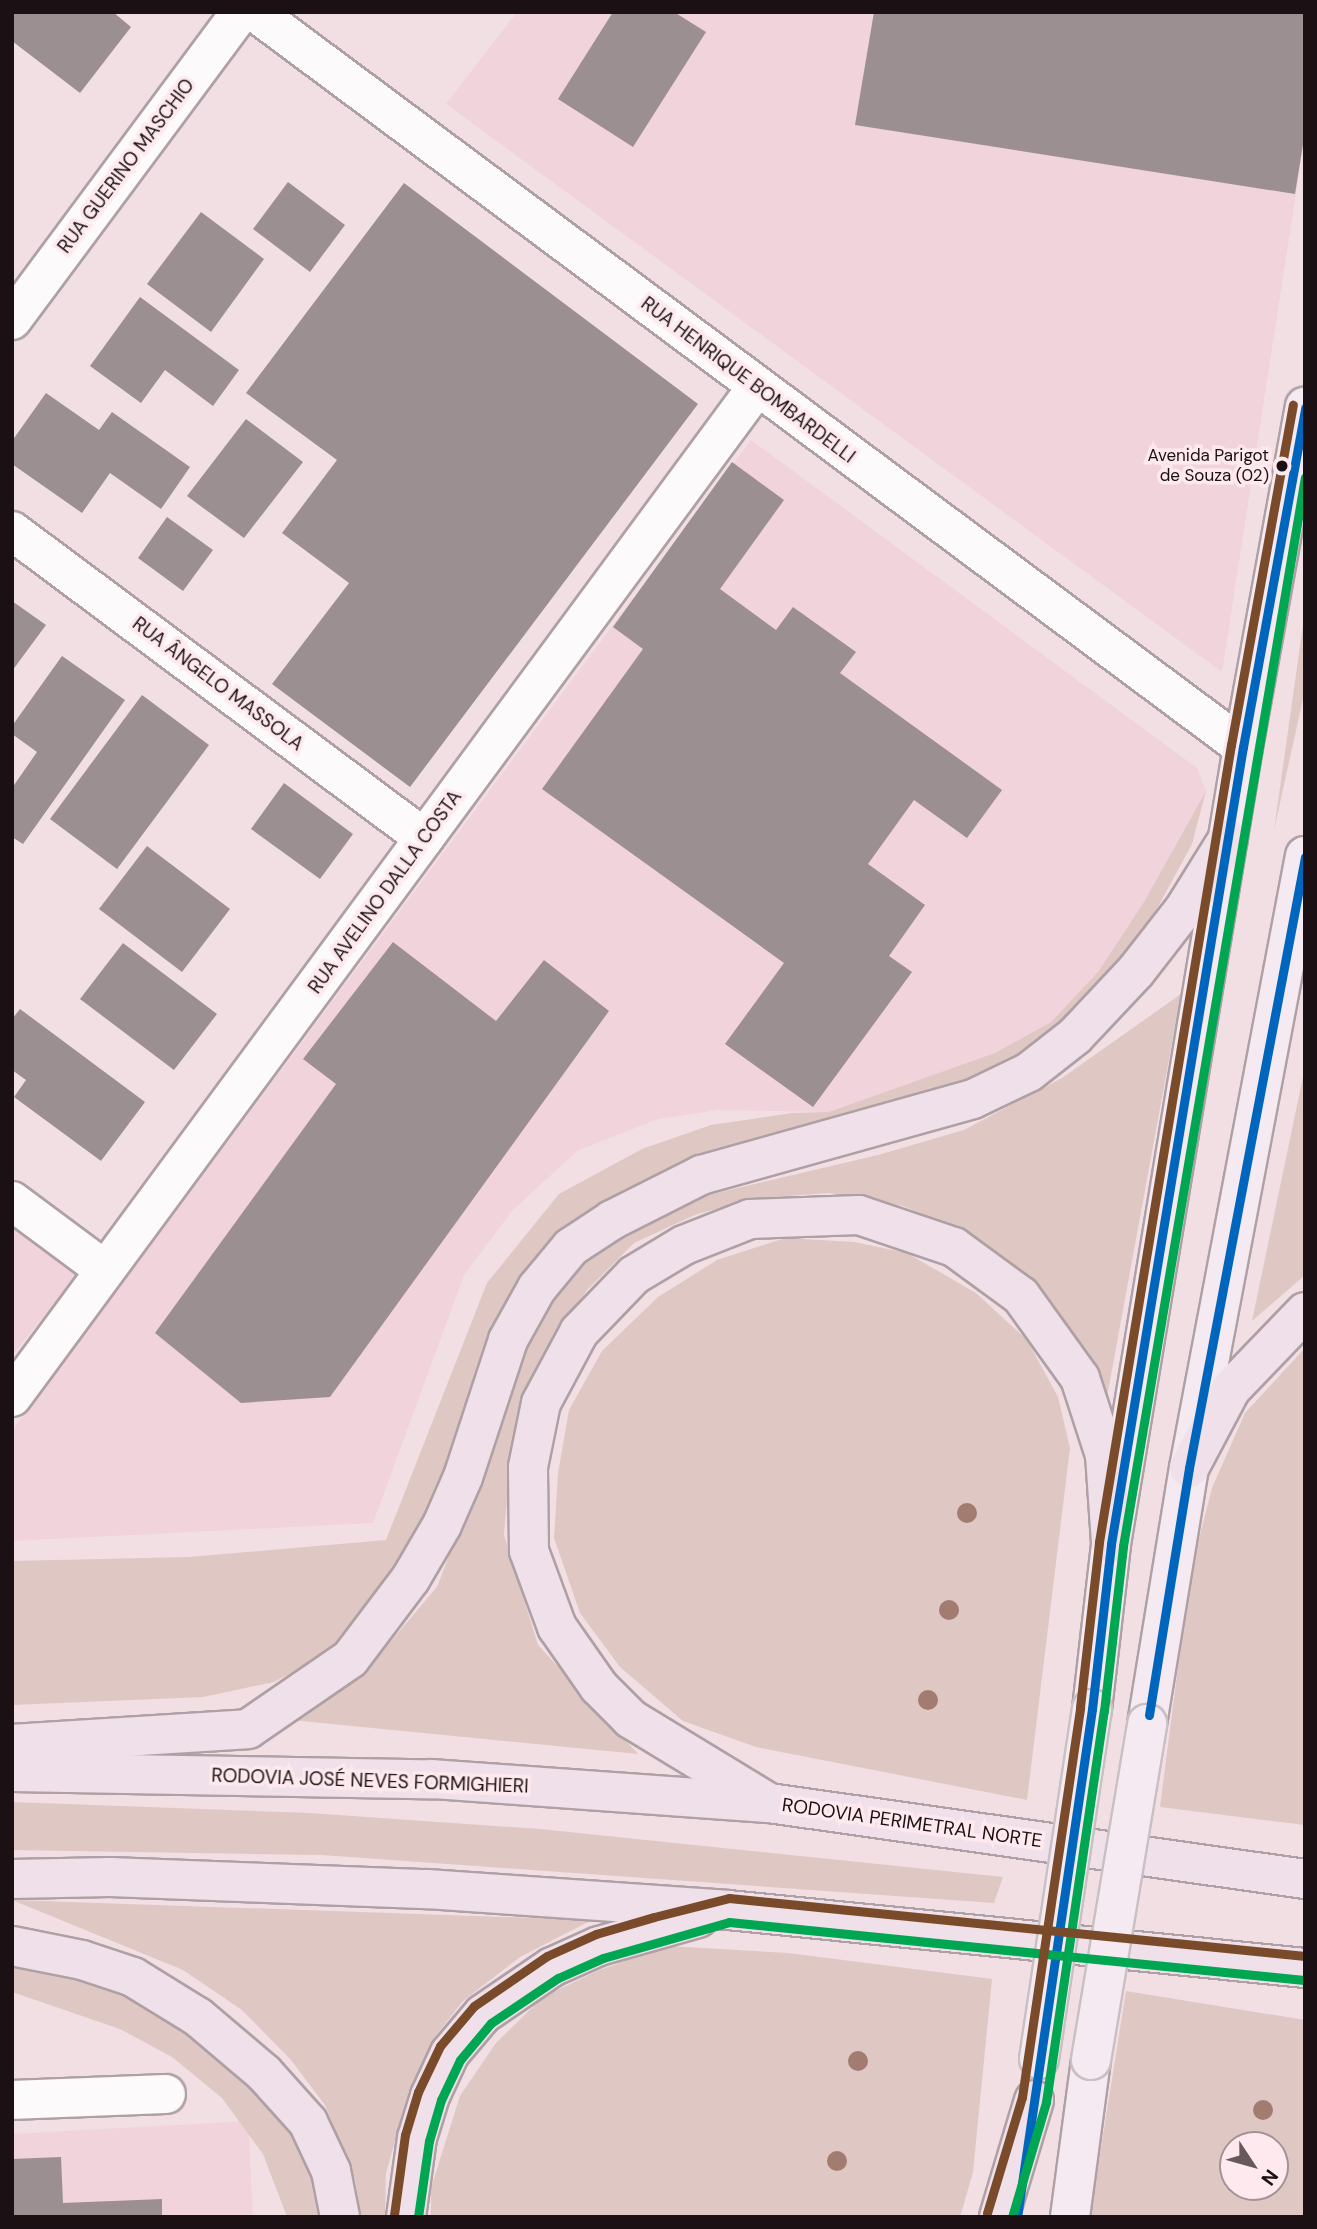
<!DOCTYPE html>
<html>
<head>
<meta charset="utf-8">
<style>
	body { margin:0 }
	#map { position:relative; width:1317px; height:2229px; overflow:hidden; background:#f1dfe4; font-family:"DM Sans",sans-serif }
	div>[style] { position:absolute }
	[style*='--x'] { left:calc(var(--x)*1px); top:calc(var(--y)*1px); width:calc(var(--w)*1px); rotate:calc(var(--a)*1deg) }
	.built>* { inset:0; background:#f1d3db }
	.green>* { inset:0; background:#dfc7c3 }
	.building>* { inset:0; background:#9c8f91 }
	.roads { filter:drop-shadow(2px 0 #aea0a4) drop-shadow(-2px 0 #aea0a4) drop-shadow(0 2px #aea0a4) drop-shadow(0 -2px #aea0a4) }
	.minor>* { height:38px; margin:-19px; padding:0 19px; transform-origin:19px; border-radius:19px; background:#fdfafb }
	.tertiary>* { height:38px; margin:-19px; padding:0 19px; transform-origin:19px; border-radius:19px; background:#fdfafb }
	.primary>* { height:38px; margin:-19px; padding:0 19px; transform-origin:19px; border-radius:19px; background:#f5eaf1 }
	.motorway>* { height:38px; margin:-19px; padding:0 19px; transform-origin:19px; border-radius:19px; background:#efe0e9 }
	.bridges { filter:drop-shadow(2px 0 #c8c0c2) drop-shadow(-2px 0 #c8c0c2) drop-shadow(0 2px #c8c0c2) drop-shadow(0 -2px #c8c0c2) }
	.primary-bridge>* { height:38px; margin:-19px; padding:0 19px; transform-origin:19px; border-radius:19px; background:#f5eaf1 }
	.bus-1>* { height:9px; margin:-4.5px; padding:0 4.5px; transform-origin:4.5px; border-radius:4.5px; background:#0065bd }
	.bus-2>* { height:9px; margin:-4.5px; padding:0 4.5px; transform-origin:4.5px; border-radius:4.5px; background:#00a651 }
	.bus-3>* { height:9px; margin:-4.5px; padding:0 4.5px; transform-origin:4.5px; border-radius:4.5px; background:#7a4b2a }
	.trees>* { width:20px; height:20px; margin:-10px; border-radius:50%; background:#a27c71 }
	.dots>* { width:19px; height:19px; translate:-50% -50%; box-sizing:border-box; border:4px solid #fde9ee; border-radius:50% }
	span { translate:-50% -50%; white-space:nowrap; text-align:center; line-height:1.15; -webkit-text-stroke:7px #fde9ee; paint-order:stroke }
	.bus-label { font-size:17px; color:#1b1013 }
	.right { translate:-100% -50%; text-align:right }
	.street-label { font-size:19px; color:#1b1013 }
	.frame { position:absolute; inset:0; border:14px solid #1b1013; pointer-events:none }
	.north { position:absolute; left:1219px; top:2131px; width:70px; height:70px; box-sizing:border-box; background:#fde9ee; border:2px solid #a39296; border-radius:50%; rotate:126deg; font-size:19px; font-weight:700; line-height:28px; text-align:center; color:#1b1013 }
	.north::after { content:''; display:block; margin:auto; width:24px; height:32px; background:#66585c; clip-path:polygon(50% 0,100% 100%,50% 72%,0 100%) }
</style>
</head>
<body>
<div id="map">
	<div class="built">
		<i style="clip-path:polygon(517px 12px,1305px 12px,1305px 135px,1222px 672px,446px 104px)"></i>
		<i style="clip-path:polygon(751px 440px,1197px 768px,1206px 791px,1144px 902px,1098px 972px,1051px 1022px,995px 1053px,911px 1087px,829px 1112px,719px 1110px,658px 1119px,577px 1151px,512px 1211px,464px 1275px,373px 1523px,12px 1541px,12px 1431px)"></i>
		<i style="clip-path:polygon(12px 1227px,79px 1275px,12px 1355px)"></i>
		<i style="clip-path:polygon(248px 2121px,253px 2217px,12px 2217px,12px 2134px)"></i>
	</div>
	<div class="green">
		<i style="clip-path:polygon(1305px 611px,1305px 690px,1274px 830px)"></i>
		<i style="clip-path:polygon(1206px 791px,1192px 844px,1154px 914px,1106px 986px,1001px 1072px,569px 1234px,417px 1544px,362px 1624px,323px 1657px,274px 1682px,203px 1697px,12px 1705px,12px 1561px,189px 1557px,386px 1540px,487px 1283px,559px 1194px,642px 1149px,711px 1125px,792px 1113px,829px 1112px,995px 1053px,1051px 1022px,1098px 972px,1144px 902px)"></i>
		<i style="clip-path:polygon(1181px 994px,1107px 1397px,1082px 1346px,1048px 1297px,1006px 1258px,964px 1231px,903px 1206px,829px 1193px,759px 1198px,697px 1214px,634px 1243px,587px 1290px,545px 1350px,518px 1416px,509px 1477px,504px 1535px,538px 1645px,638px 1754px,291px 1720px,362px 1675px,437px 1587px,463px 1519px,505px 1376px,565px 1277px,620px 1229px,691px 1199px,878px 1155px,964px 1130px,1062px 1078px)"></i>
		<i style="clip-path:polygon(1305px 1067px,1305px 1275px,1252px 1321px)"></i>
		<i style="clip-path:polygon(785px 1238px,854px 1242px,907px 1253px,976px 1293px,1027px 1340px,1058px 1397px,1070px 1448px,1027px 1800px,756px 1747px,683px 1721px,620px 1667px,580px 1613px,554px 1538px,558px 1473px,569px 1410px,602px 1351px,658px 1297px,717px 1260px)"></i>
		<i style="clip-path:polygon(1305px 1348px,1305px 1825px,1160px 1807px,1190px 1574px,1212px 1488px,1245px 1413px)"></i>
		<i style="clip-path:polygon(12px 1802px,309px 1813px,540px 1829px,1003px 1877px,994px 1903px,322px 1855px,12px 1850px)"></i>
		<i style="clip-path:polygon(12px 1900px,592px 1920px,520px 1957px,463px 2001px,434px 2038px,409px 2091px,386px 2173px,385px 2217px,361px 2217px,355px 2180px,325px 2105px,291px 2060px,242px 2010px,183px 1970px)"></i>
		<i style="clip-path:polygon(667px 1946px,788px 1953px,992px 1979px,973px 2172px,960px 2217px,431px 2217px,431px 2188px,460px 2096px,496px 2043px,543px 1997px,597px 1971px)"></i>
		<i style="clip-path:polygon(12px 1960px,91px 1975px,152px 2005px,201px 2037px,257px 2090px,294px 2138px,316px 2186px,321px 2217px,287px 2217px,263px 2154px,222px 2098px,172px 2057px,120px 2029px,12px 1992px)"></i>
		<i style="clip-path:polygon(evenodd,1126px 1991px,1305px 2020px,1305px 2217px,1090px 2217px,1126px 1991px,1233px 2145px,1275px 2145px,1275px 2187px,1233px 2187px,1233px 2145px)"></i>
	</div>
	<div class="building">
		<i style="clip-path:polygon(12px 12px,113px 12px,131px 27px,80px 93px,12px 41px)"></i>
		<i style="clip-path:polygon(613px 12px,674px 12px,706px 32px,633px 147px,558px 99px)"></i>
		<i style="clip-path:polygon(874px 12px,1305px 12px,1305px 132px,1295px 194px,855px 125px)"></i>
		<i style="clip-path:polygon(288px 182px,345px 225px,310px 272px,253px 229px)"></i>
		<i style="clip-path:polygon(404px 183px,698px 404px,410px 787px,272px 684px,349px 583px,282px 533px,337px 460px,246px 393px)"></i>
		<i style="clip-path:polygon(201px 212px,264px 259px,211px 332px,147px 284px)"></i>
		<i style="clip-path:polygon(140px 297px,239px 370px,213px 406px,165px 370px,141px 403px,90px 366px)"></i>
		<i style="clip-path:polygon(46px 393px,99px 430px,112px 412px,190px 467px,161px 509px,110px 473px,82px 513px,12px 464px,12px 441px)"></i>
		<i style="clip-path:polygon(246px 419px,303px 462px,244px 538px,187px 496px)"></i>
		<i style="clip-path:polygon(732px 462px,784px 500px,720px 589px,776px 630px,793px 607px,856px 652px,840px 673px,1002px 790px,967px 838px,914px 800px,868px 864px,925px 905px,889px 956px,912px 972px,813px 1107px,725px 1044px,784px 963px,542px 789px,643px 649px,613px 627px)"></i>
		<i style="clip-path:polygon(167px 517px,213px 550px,183px 591px,138px 558px)"></i>
		<i style="clip-path:polygon(12px 601px,46px 625px,12px 671px)"></i>
		<i style="clip-path:polygon(62px 656px,125px 700px,23px 844px,12px 837px,12px 788px,37px 752px,12px 734px,12px 726px)"></i>
		<i style="clip-path:polygon(142px 695px,209px 745px,117px 869px,50px 819px)"></i>
		<i style="clip-path:polygon(284px 783px,353px 834px,320px 879px,251px 829px)"></i>
		<i style="clip-path:polygon(147px 846px,230px 909px,182px 972px,99px 909px)"></i>
		<i style="clip-path:polygon(393px 942px,496px 1021px,544px 960px,609px 1011px,330px 1397px,241px 1403px,155px 1333px,336px 1084px,303px 1059px)"></i>
		<i style="clip-path:polygon(123px 943px,217px 1014px,174px 1070px,80px 999px)"></i>
		<i style="clip-path:polygon(20px 1009px,145px 1102px,101px 1161px,14px 1097px,26px 1080px,12px 1070px,12px 1019px)"></i>
		<i style="clip-path:polygon(61px 2157px,63px 2203px,162px 2199px,162px 2217px,12px 2217px,12px 2159px)"></i>
	</div>
	<div class="roads">
		<div class="minor">
			<i style="--x:12;--y:320;--w:384;--a:-53.4"></i>
			<i style="--x:12;--y:531;--w:514;--a:36.69"></i>
			<i style="--x:12;--y:1201;--w:116;--a:36.6"></i>
			<i style="--x:12;--y:1397;--w:1255;--a:-53.59"></i>
			<i style="--x:12;--y:2100;--w:154;--a:-2.2"></i>
		</div>
		<div class="tertiary">
			<i style="--x:255;--y:12;--w:1231;--a:36.65"></i>
		</div>
		<div class="primary">
			<i style="--x:1092;--y:1709;--w:166;--a:-83.4"></i>
			<i style="--x:1111;--y:1544;--w:808;--a:-80.6"></i>
			<i style="--x:1243;--y:747;--w:346;--a:-79.7"></i>
			<i style="--x:1147;--y:1724;--w:259;--a:-80.7"></i>
			<i style="--x:1189;--y:1468;--w:623;--a:-79.27"></i>
			<i style="--x:1070;--y:2217;--w:158;--a:-82.4"></i>
		</div>
		<div class="motorway">
			<i style="--x:1189;--y:1468;--w:89;--a:-62"></i>
			<i style="--x:1231;--y:1389;--w:107;--a:-46.1"></i>
			<i style="--x:12;--y:1744;--w:236;--a:-3.6"></i>
			<i style="--x:248;--y:1729;--w:124;--a:-34.5"></i>
			<i style="--x:350;--y:1659;--w:101;--a:-53"></i>
			<i style="--x:411;--y:1578;--w:61;--a:-59.7"></i>
			<i style="--x:442;--y:1525;--w:52;--a:-66.4"></i>
			<i style="--x:463;--y:1477;--w:144;--a:-71.8"></i>
			<i style="--x:508;--y:1340;--w:60;--a:-60.9"></i>
			<i style="--x:537;--y:1288;--w:53;--a:-50.3"></i>
			<i style="--x:571;--y:1247;--w:49;--a:-33.4"></i>
			<i style="--x:612;--y:1220;--w:100;--a:-26.8"></i>
			<i style="--x:701;--y:1175;--w:282;--a:-15.6"></i>
			<i style="--x:973;--y:1099;--w:62;--a:-25.7"></i>
			<i style="--x:1029;--y:1072;--w:58;--a:-38"></i>
			<i style="--x:1075;--y:1036;--w:89;--a:-46.8"></i>
			<i style="--x:1136;--y:971;--w:80;--a:-52.1"></i>
			<i style="--x:1185;--y:908;--w:81;--a:-58.1"></i>
			<i style="--x:12;--y:1772;--w:420;--a:1"></i>
			<i style="--x:432;--y:1779;--w:338;--a:4.1"></i>
			<i style="--x:769;--y:1803;--w:541;--a:8.07"></i>
			<i style="--x:769;--y:1803;--w:162;--a:-148.7"></i>
			<i style="--x:631;--y:1719;--w:45;--a:-135"></i>
			<i style="--x:599;--y:1687;--w:73;--a:-125"></i>
			<i style="--x:557;--y:1627;--w:81;--a:-110.2"></i>
			<i style="--x:529;--y:1551;--w:84;--a:-90.7"></i>
			<i style="--x:528;--y:1467;--w:65;--a:-78.5"></i>
			<i style="--x:541;--y:1403;--w:81;--a:-61.8"></i>
			<i style="--x:579;--y:1332;--w:79;--a:-46"></i>
			<i style="--x:634;--y:1275;--w:58;--a:-31"></i>
			<i style="--x:684;--y:1245;--w:71;--a:-21.5"></i>
			<i style="--x:750;--y:1219;--w:109;--a:-2.1"></i>
			<i style="--x:859;--y:1215;--w:100;--a:18.6"></i>
			<i style="--x:954;--y:1247;--w:83;--a:36.2"></i>
			<i style="--x:1021;--y:1296;--w:101;--a:54.3"></i>
			<i style="--x:1080;--y:1378;--w:81;--a:72"></i>
			<i style="--x:1105;--y:1455;--w:89;--a:86.1"></i>
			<i style="--x:12;--y:1879;--w:98;--a:-1.2"></i>
			<i style="--x:110;--y:1877;--w:318;--a:2.2"></i>
			<i style="--x:428;--y:1889;--w:301;--a:4"></i>
			<i style="--x:728;--y:1910;--w:580;--a:5.74"></i>
			<i style="--x:12;--y:1946;--w:71;--a:11.3"></i>
			<i style="--x:82;--y:1960;--w:54;--a:18.4"></i>
			<i style="--x:133;--y:1977;--w:76;--a:31.6"></i>
			<i style="--x:198;--y:2017;--w:87;--a:40.3"></i>
			<i style="--x:264;--y:2073;--w:66;--a:48.1"></i>
			<i style="--x:308;--y:2122;--w:54;--a:64.9"></i>
			<i style="--x:331;--y:2171;--w:47;--a:78.9"></i>
			<i style="--x:406;--y:2217;--w:80;--a:-82.1"></i>
			<i style="--x:417;--y:2138;--w:44;--a:-72.8"></i>
			<i style="--x:430;--y:2096;--w:47;--a:-65.1"></i>
			<i style="--x:450;--y:2053;--w:51;--a:-49.8"></i>
			<i style="--x:483;--y:2014;--w:83;--a:-34.3"></i>
			<i style="--x:552;--y:1967;--w:51;--a:-24.1"></i>
			<i style="--x:599;--y:1946;--w:103;--a:-15.8"></i>
			<i style="--x:999;--y:2217;--w:122;--a:-73.3"></i>
		</div>
	</div>
	<div class="bridges">
		<div class="primary-bridge">
			<i style="--x:1039;--y:2059;--w:354;--a:-81.4"></i>
			<i style="--x:1091;--y:2060;--w:341;--a:-80.5"></i>
		</div>
	</div>
	<div class="bus-1">
		<i style="--x:1149;--y:1715;--w:250;--a:-80.8"></i>
		<i style="--x:1189;--y:1468;--w:622;--a:-79.25"></i>
		<i style="--x:1017;--y:2217;--w:514;--a:-81.6"></i>
		<i style="--x:1092;--y:1709;--w:166;--a:-83.4"></i>
		<i style="--x:1111;--y:1544;--w:808;--a:-80.6"></i>
		<i style="--x:1243;--y:747;--w:345;--a:-79.6"></i>
	</div>
	<div class="bus-2">
		<i style="--x:418;--y:2217;--w:77;--a:-81.8"></i>
		<i style="--x:429;--y:2141;--w:43;--a:-73.7"></i>
		<i style="--x:441;--y:2100;--w:44;--a:-64.6"></i>
		<i style="--x:460;--y:2060;--w:48;--a:-50"></i>
		<i style="--x:491;--y:2023;--w:81;--a:-33.9"></i>
		<i style="--x:558;--y:1978;--w:49;--a:-24"></i>
		<i style="--x:603;--y:1958;--w:131;--a:-15.9"></i>
		<i style="--x:729;--y:1922;--w:578;--a:5.76"></i>
		<i style="--x:1012;--y:2217;--w:120;--a:-73.5"></i>
		<i style="--x:1046;--y:2102;--w:395;--a:-81.6"></i>
		<i style="--x:1104;--y:1711;--w:166;--a:-83.4"></i>
		<i style="--x:1123;--y:1546;--w:1084;--a:-80.34"></i>
	</div>
	<div class="bus-3">
		<i style="--x:987;--y:2213;--w:121;--a:-73.2"></i>
		<i style="--x:1022;--y:2097;--w:394;--a:-81.5"></i>
		<i style="--x:1080;--y:1707;--w:166;--a:-83.4"></i>
		<i style="--x:1099;--y:1542;--w:808;--a:-80.6"></i>
		<i style="--x:1231;--y:745;--w:346;--a:-79.7"></i>
		<i style="--x:394;--y:2215;--w:81;--a:-82.2"></i>
		<i style="--x:405;--y:2135;--w:45;--a:-73.2"></i>
		<i style="--x:418;--y:2092;--w:51;--a:-64.4"></i>
		<i style="--x:440;--y:2046;--w:52;--a:-49.6"></i>
		<i style="--x:474;--y:2006;--w:88;--a:-34.4"></i>
		<i style="--x:547;--y:1956;--w:54;--a:-24.2"></i>
		<i style="--x:596;--y:1934;--w:60;--a:-16.3"></i>
		<i style="--x:654;--y:1917;--w:77;--a:-14.2"></i>
		<i style="--x:729;--y:1898;--w:579;--a:5.75"></i>
	</div>
	<div class="trees">
		<i style="left:967px;top:1513px"></i>
		<i style="left:949px;top:1610px"></i>
		<i style="left:928px;top:1700px"></i>
		<i style="left:858px;top:2061px"></i>
		<i style="left:1263px;top:2110px"></i>
		<i style="left:837px;top:2161px"></i>
	</div>
	<div class="dots">
		<i style="left:1282px;top:466px;background:#1b1013"></i>
	</div>
	<div class="bus-label">
		<span class="right" style="left:1269px;top:466px">Avenida Parigot<br>de Souza (02)</span>
	</div>
	<div class="street-label">
		<span style="left:126px;top:166px;rotate:-53deg">RUA GUERINO MASCHIO</span>
		<span style="left:748px;top:380px;rotate:37deg">RUA HENRIQUE BOMBARDELLI</span>
		<span style="left:218px;top:684px;rotate:37deg">RUA ÂNGELO MASSOLA</span>
		<span style="left:385px;top:892px;rotate:-54deg">RUA AVELINO DALLA COSTA</span>
		<span style="left:370px;top:1781px;rotate:2deg">RODOVIA JOSÉ NEVES FORMIGHIERI</span>
		<span style="left:912px;top:1823px;rotate:8deg">RODOVIA PERIMETRAL NORTE</span>
	</div>
	<div class="frame"></div>
	<div class="north">N</div>
</div>
</body>
</html>
